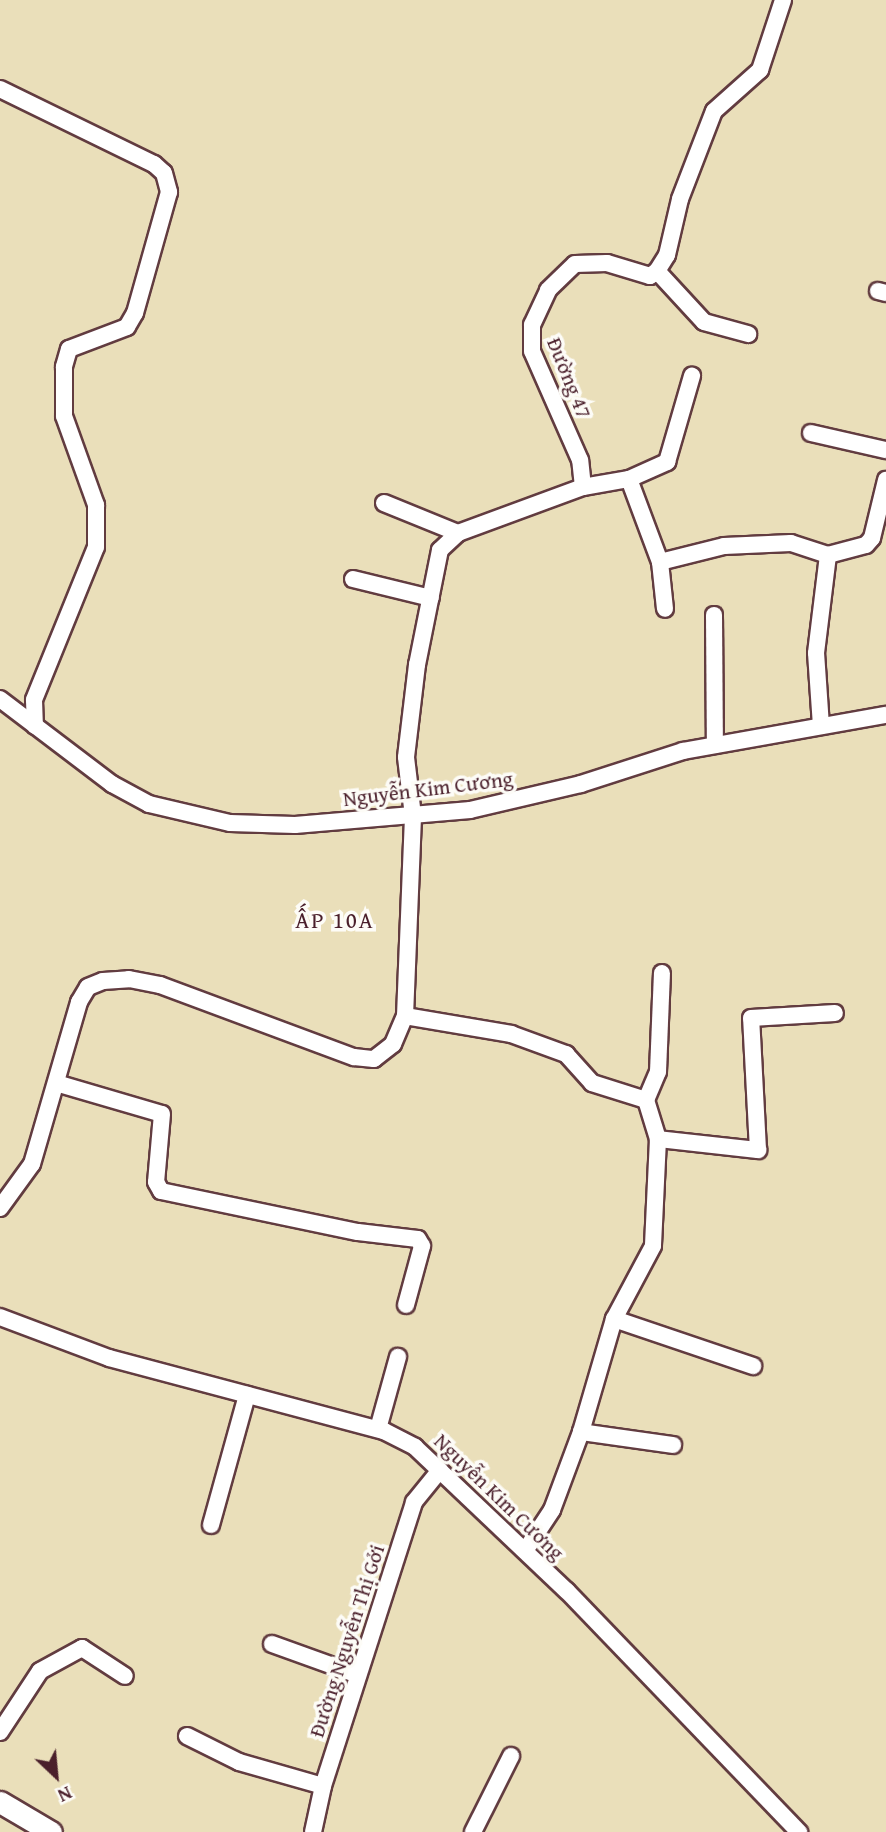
<!DOCTYPE html>
<html>
<head>
<meta charset="utf-8">
<style>
	body { margin:0 }
	#map { position:relative; width:886px; height:1832px; overflow:hidden; background:#eadfba; font-family:"Gentium Book Plus",serif }
	div>[style] { position:absolute }
	[style*='--x'] { left:calc(var(--x)*1px); top:calc(var(--y)*1px); width:calc(var(--w)*1px); rotate:calc(var(--a)*1deg) }
	.roads { filter:drop-shadow(2px 0 #623c40) drop-shadow(-2px 0 #623c40) drop-shadow(0 2px #623c40) drop-shadow(0 -2px #623c40) }
	.minor>* { height:16px; margin:-8px; padding:0 8px; transform-origin:8px; border-radius:8px; background:#fff }
	.secondary>* { height:21px; margin:-10.5px; padding:0 10.5px; transform-origin:10.5px; border-radius:10.5px; background:#fff }
	span { translate:-50% -50%; white-space:nowrap; text-align:center; line-height:1.15; -webkit-text-stroke:7px #fdfcf7; paint-order:stroke }
	.street-label { font-size:21px; color:#4a1f2b }
	.neighbourhood-label { font-size:23px; color:#4a1f2b; letter-spacing:2px }
	.north { position:absolute; left:21px; top:1741px; width:70px; height:70px; -webkit-text-stroke:5px #fdfcf7; paint-order:stroke; rotate:154deg; font-size:19px; font-weight:700; line-height:28px; text-align:center; color:#4a1f2b }
	.north::after { content:''; display:block; margin:auto; width:24px; height:32px; background:#4a1f2b; clip-path:polygon(50% 0,100% 100%,50% 72%,0 100%) }
</style>
</head>
<body>
<div id="map">
	<div class="roads">
		<div class="minor">
			<i style="--x:0;--y:89;--w:171;--a:26"></i>
			<i style="--x:154;--y:164;--w:13;--a:42"></i>
			<i style="--x:164;--y:173;--w:20;--a:75"></i>
			<i style="--x:169;--y:192;--w:126;--a:105.7"></i>
			<i style="--x:135;--y:313;--w:16;--a:120"></i>
			<i style="--x:127;--y:327;--w:62;--a:159.2"></i>
			<i style="--x:69;--y:349;--w:19;--a:106"></i>
			<i style="--x:64;--y:367;--w:49;--a:90"></i>
			<i style="--x:64;--y:416;--w:95;--a:70.2"></i>
			<i style="--x:96;--y:505;--w:42;--a:90"></i>
			<i style="--x:96;--y:547;--w:165;--a:112.1"></i>
			<i style="--x:34;--y:700;--w:26;--a:88"></i>
			<i style="--x:657;--y:271;--w:69;--a:47.3"></i>
			<i style="--x:704;--y:322;--w:46;--a:15.3"></i>
			<i style="--x:878;--y:291;--w:8;--a:14"></i>
			<i style="--x:811;--y:433;--w:77;--a:12.8"></i>
			<i style="--x:629;--y:479;--w:89;--a:69.5"></i>
			<i style="--x:660;--y:562;--w:47;--a:83.9"></i>
			<i style="--x:583;--y:487;--w:47;--a:-9.9"></i>
			<i style="--x:629;--y:479;--w:42;--a:-24.1"></i>
			<i style="--x:667;--y:462;--w:90;--a:-73.8"></i>
			<i style="--x:384;--y:503;--w:80;--a:22.1"></i>
			<i style="--x:660;--y:562;--w:66;--a:-14"></i>
			<i style="--x:724;--y:546;--w:67;--a:-2.6"></i>
			<i style="--x:791;--y:543;--w:39;--a:18"></i>
			<i style="--x:828;--y:555;--w:39;--a:-15"></i>
			<i style="--x:866;--y:545;--w:9;--a:-49"></i>
			<i style="--x:872;--y:538;--w:60;--a:-76.4"></i>
			<i style="--x:353;--y:579;--w:80;--a:13.7"></i>
			<i style="--x:714;--y:615;--w:130;--a:89.6"></i>
			<i style="--x:0;--y:699;--w:141;--a:37.2"></i>
			<i style="--x:112;--y:784;--w:42;--a:28.4"></i>
			<i style="--x:149;--y:804;--w:83;--a:13.2"></i>
			<i style="--x:230;--y:823;--w:65;--a:1.8"></i>
			<i style="--x:295;--y:825;--w:176;--a:-4.9"></i>
			<i style="--x:470;--y:810;--w:114;--a:-13.2"></i>
			<i style="--x:581;--y:784;--w:107;--a:-17.9"></i>
			<i style="--x:683;--y:751;--w:206;--a:-10.1"></i>
			<i style="--x:821;--y:726;--w:73;--a:-93.9"></i>
			<i style="--x:816;--y:653;--w:99;--a:-83"></i>
			<i style="--x:405;--y:1016;--w:108;--a:9.6"></i>
			<i style="--x:511;--y:1034;--w:59;--a:20"></i>
			<i style="--x:566;--y:1054;--w:39;--a:48"></i>
			<i style="--x:592;--y:1083;--w:57;--a:17.5"></i>
			<i style="--x:646;--y:1100;--w:41;--a:72.9"></i>
			<i style="--x:658;--y:1139;--w:107;--a:92.7"></i>
			<i style="--x:653;--y:1246;--w:83;--a:118.1"></i>
			<i style="--x:614;--y:1319;--w:118;--a:106.3"></i>
			<i style="--x:581;--y:1432;--w:83;--a:110.4"></i>
			<i style="--x:552;--y:1510;--w:49;--a:123.4"></i>
			<i style="--x:56;--y:1083;--w:110;--a:16.3"></i>
			<i style="--x:162;--y:1114;--w:68;--a:95"></i>
			<i style="--x:156;--y:1182;--w:10;--a:61"></i>
			<i style="--x:161;--y:1191;--w:201;--a:11.8"></i>
			<i style="--x:358;--y:1232;--w:60;--a:6.7"></i>
			<i style="--x:418;--y:1239;--w:8;--a:60"></i>
			<i style="--x:422;--y:1246;--w:61;--a:105.2"></i>
			<i style="--x:646;--y:1100;--w:30;--a:-67"></i>
			<i style="--x:658;--y:1072;--w:99;--a:-87.7"></i>
			<i style="--x:658;--y:1139;--w:101;--a:6.3"></i>
			<i style="--x:758;--y:1150;--w:132;--a:-93"></i>
			<i style="--x:751;--y:1018;--w:84;--a:-3.4"></i>
			<i style="--x:0;--y:1208;--w:54;--a:-54"></i>
			<i style="--x:32;--y:1164;--w:169;--a:-73.8"></i>
			<i style="--x:79;--y:1002;--w:17;--a:-59"></i>
			<i style="--x:88;--y:987;--w:16;--a:-22"></i>
			<i style="--x:103;--y:981;--w:26;--a:-4"></i>
			<i style="--x:129;--y:979;--w:32;--a:11"></i>
			<i style="--x:160;--y:985;--w:207;--a:20.4"></i>
			<i style="--x:354;--y:1057;--w:20;--a:6"></i>
			<i style="--x:374;--y:1059;--w:24;--a:-38"></i>
			<i style="--x:393;--y:1044;--w:30;--a:-67"></i>
			<i style="--x:405;--y:1016;--w:200;--a:-87.7"></i>
			<i style="--x:413;--y:816;--w:59;--a:-96.8"></i>
			<i style="--x:406;--y:757;--w:93;--a:-83.2"></i>
			<i style="--x:417;--y:665;--w:117;--a:-78.7"></i>
			<i style="--x:440;--y:550;--w:25;--a:-43"></i>
			<i style="--x:458;--y:533;--w:133;--a:-20.2"></i>
			<i style="--x:583;--y:487;--w:27;--a:-96"></i>
			<i style="--x:580;--y:460;--w:119;--a:-113.8"></i>
			<i style="--x:532;--y:351;--w:26;--a:-90"></i>
			<i style="--x:532;--y:325;--w:38;--a:-65"></i>
			<i style="--x:548;--y:290;--w:37;--a:-44"></i>
			<i style="--x:575;--y:264;--w:32;--a:-2"></i>
			<i style="--x:607;--y:263;--w:45;--a:16.8"></i>
			<i style="--x:650;--y:276;--w:9;--a:-36"></i>
			<i style="--x:657;--y:271;--w:19;--a:-58"></i>
			<i style="--x:667;--y:255;--w:57;--a:-76.9"></i>
			<i style="--x:680;--y:199;--w:94;--a:-68.9"></i>
			<i style="--x:714;--y:111;--w:62;--a:-41.7"></i>
			<i style="--x:760;--y:70;--w:74;--a:-71.8"></i>
			<i style="--x:0;--y:1317;--w:116;--a:20.6"></i>
			<i style="--x:109;--y:1358;--w:285;--a:14.9"></i>
			<i style="--x:384;--y:1431;--w:35;--a:27"></i>
			<i style="--x:415;--y:1447;--w:209;--a:43.5"></i>
			<i style="--x:567;--y:1591;--w:335;--a:46.1"></i>
			<i style="--x:614;--y:1319;--w:147;--a:18.7"></i>
			<i style="--x:378;--y:1429;--w:75;--a:-74.5"></i>
			<i style="--x:581;--y:1432;--w:93;--a:8"></i>
			<i style="--x:211;--y:1525;--w:135;--a:-74.5"></i>
			<i style="--x:272;--y:1644;--w:91;--a:19.8"></i>
			<i style="--x:0;--y:1732;--w:73;--a:-56.7"></i>
			<i style="--x:40;--y:1671;--w:48;--a:-28.7"></i>
			<i style="--x:82;--y:1648;--w:51;--a:33.1"></i>
			<i style="--x:187;--y:1736;--w:58;--a:26.6"></i>
			<i style="--x:239;--y:1762;--w:87;--a:15.9"></i>
			<i style="--x:313;--y:1832;--w:47;--a:-77.7"></i>
			<i style="--x:323;--y:1786;--w:298;--a:-72.2"></i>
			<i style="--x:414;--y:1502;--w:41;--a:-50.9"></i>
			<i style="--x:473;--y:1832;--w:85;--a:-63.4"></i>
		</div>
		<div class="secondary">
			<i style="--x:0;--y:1802;--w:59;--a:30.5"></i>
		</div>
	</div>
	<div class="street-label">
		<span style="left:569px;top:378px;rotate:68deg">Đường 47</span>
		<span style="left:428px;top:789px;rotate:-7deg">Nguyễn Kim Cương</span>
		<span style="left:499px;top:1497px;rotate:44deg">Nguyễn Kim Cương</span>
		<span style="left:347px;top:1641px;rotate:-72deg">Đường Nguyễn Thị Gởi</span>
	</div>
	<div class="neighbourhood-label">
		<span style="left:335px;top:920px">ẤP 10A</span>
	</div>
	<div class="north">N</div>
</div>
</body>
</html>
